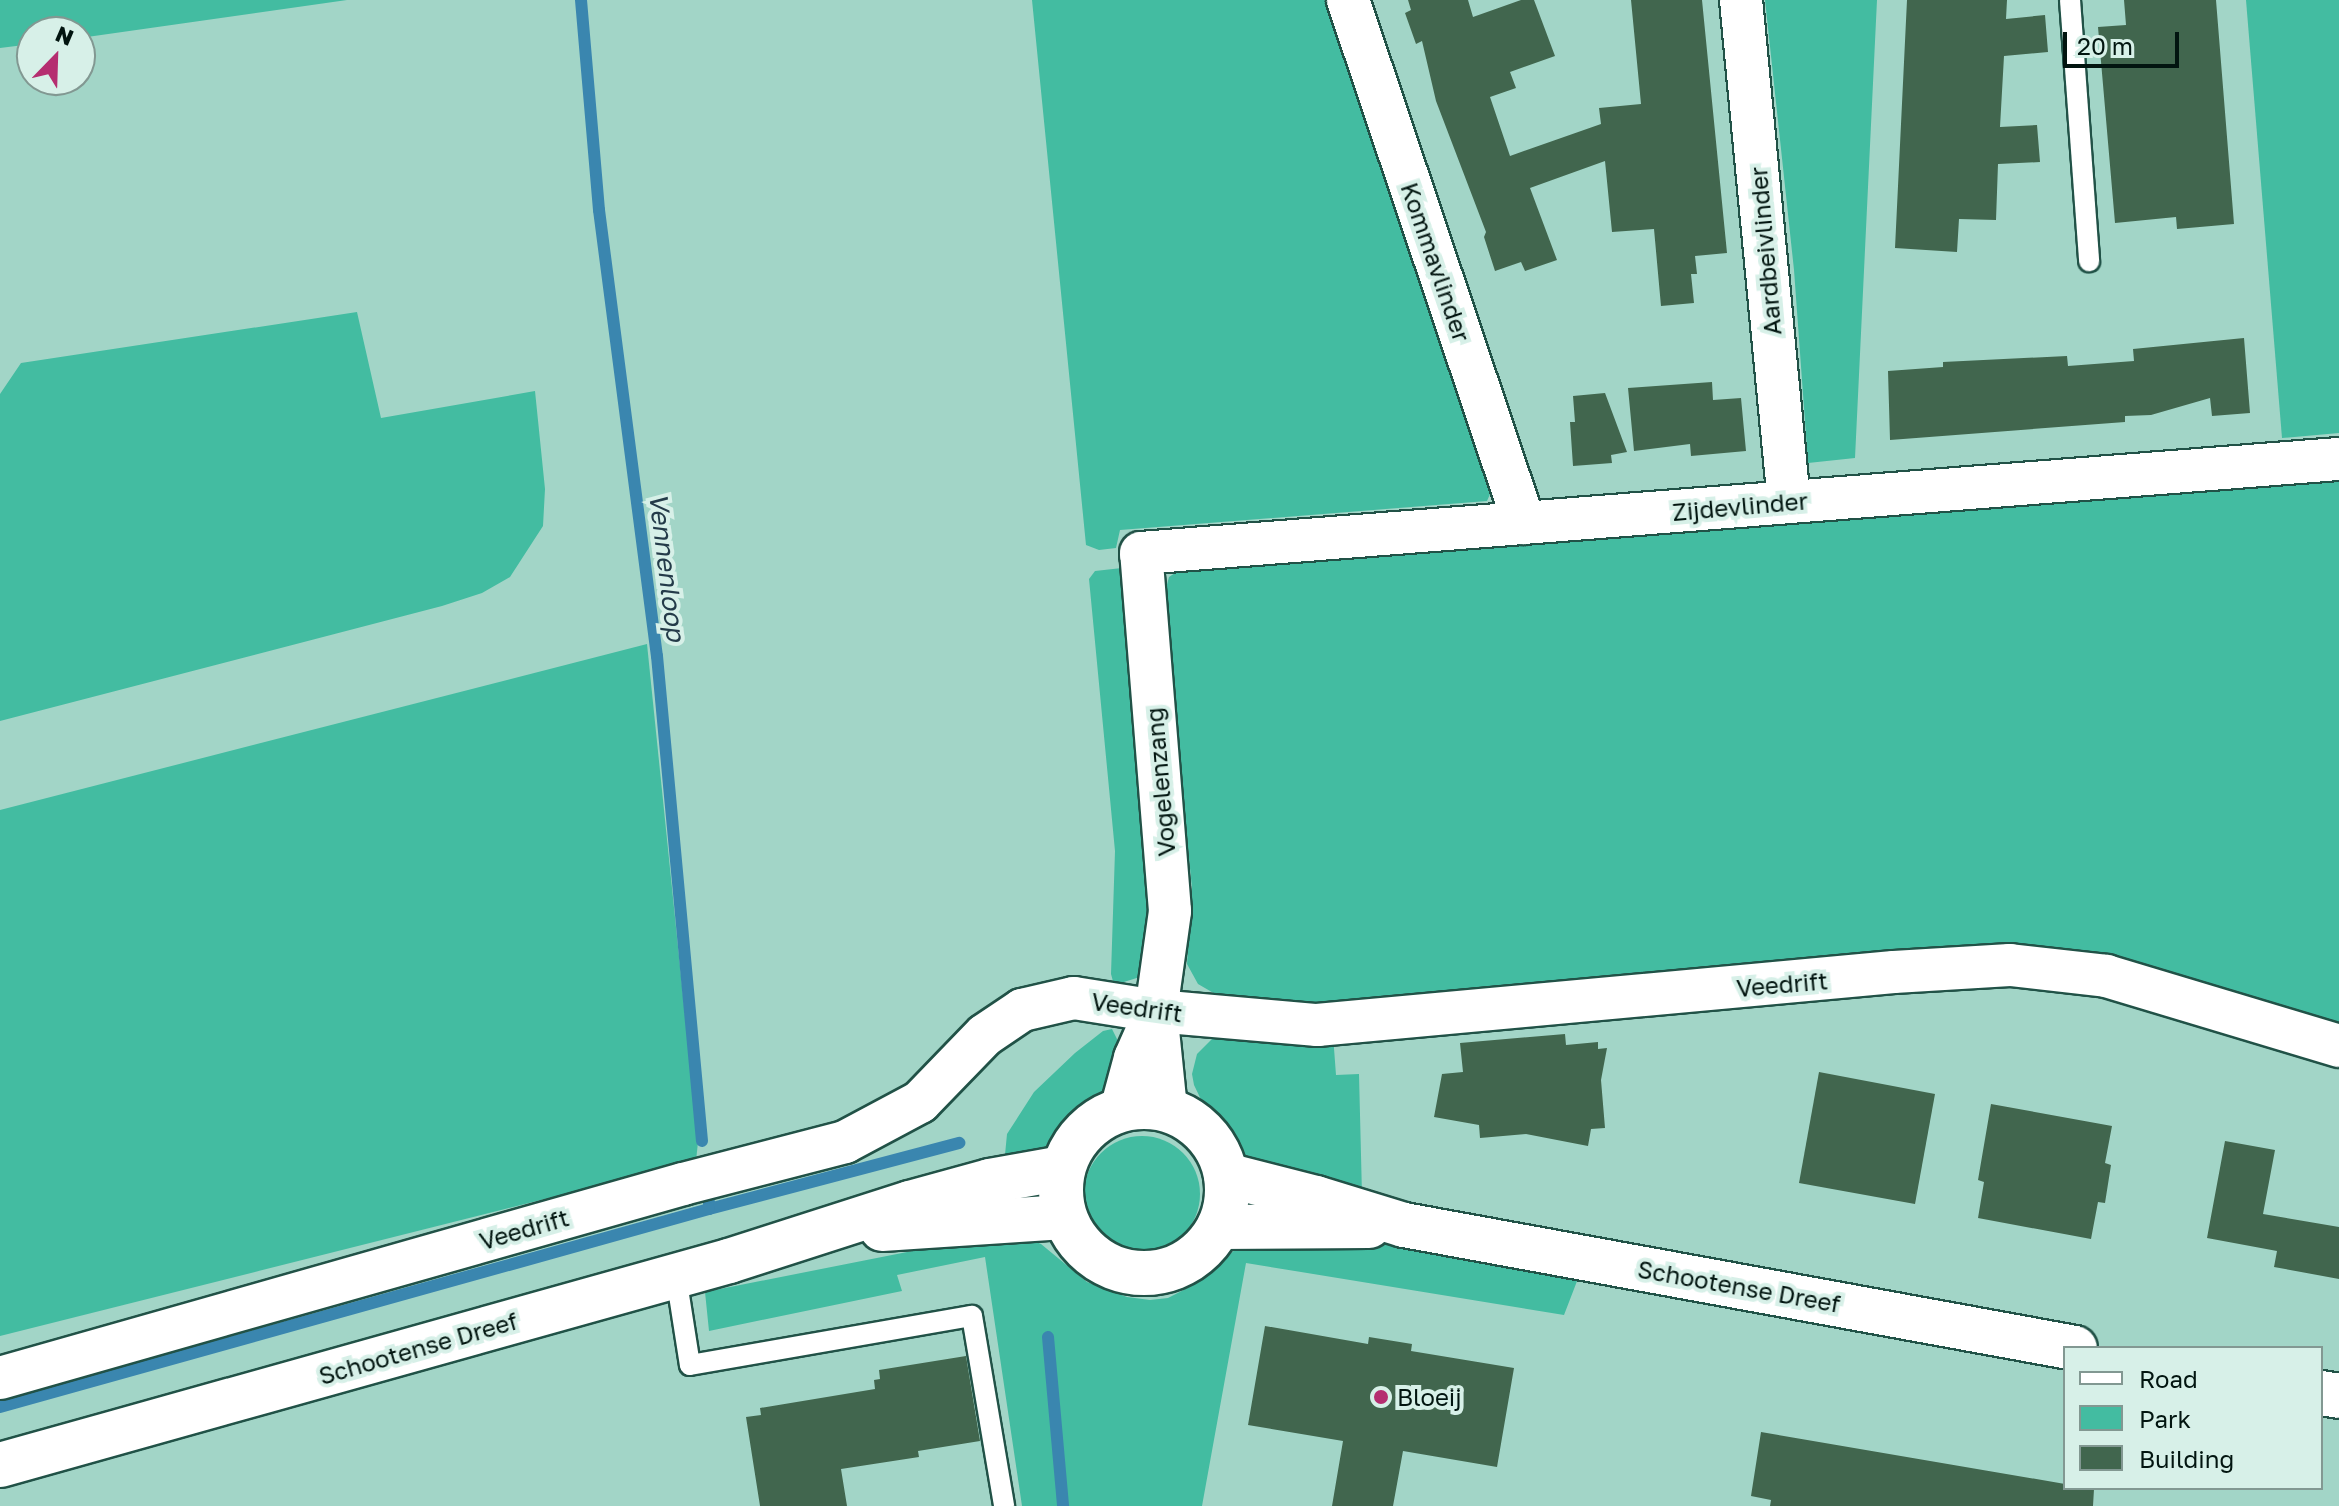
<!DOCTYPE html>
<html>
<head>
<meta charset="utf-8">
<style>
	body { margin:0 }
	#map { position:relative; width:2339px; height:1506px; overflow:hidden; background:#a2d5c7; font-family:"Golos Text",sans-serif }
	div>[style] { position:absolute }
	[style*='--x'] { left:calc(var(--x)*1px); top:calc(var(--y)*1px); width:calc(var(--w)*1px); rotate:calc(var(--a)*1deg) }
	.green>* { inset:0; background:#43bca1 }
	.round { border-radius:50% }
	.stream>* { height:12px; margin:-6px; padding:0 6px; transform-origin:6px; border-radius:6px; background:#3a86af }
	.building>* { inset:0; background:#41664e }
	.roads { filter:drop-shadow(2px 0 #215247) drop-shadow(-2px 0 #215247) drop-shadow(0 2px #215247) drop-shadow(0 -2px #215247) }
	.service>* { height:20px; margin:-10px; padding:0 10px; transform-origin:10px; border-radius:10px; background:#fff }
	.minor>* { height:42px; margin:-21px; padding:0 21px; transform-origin:21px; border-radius:21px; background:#fff }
	.tertiary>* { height:44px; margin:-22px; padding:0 22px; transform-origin:22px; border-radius:22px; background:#fff }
	.tertiary>.ring { margin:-22px; padding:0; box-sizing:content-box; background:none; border:44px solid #fff; border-radius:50% }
	.dots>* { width:22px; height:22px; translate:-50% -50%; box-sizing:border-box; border:4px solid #d7f0e8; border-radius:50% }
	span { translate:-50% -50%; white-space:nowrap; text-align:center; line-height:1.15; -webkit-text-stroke:8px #d7f0e8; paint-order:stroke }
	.street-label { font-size:24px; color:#021510 }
	.poi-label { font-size:24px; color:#021510 }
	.left { translate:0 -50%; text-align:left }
	.water-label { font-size:26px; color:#243b49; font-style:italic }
	.legend { position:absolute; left:2063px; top:1346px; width:260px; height:144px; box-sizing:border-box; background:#d7f0e8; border:2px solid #829892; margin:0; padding:10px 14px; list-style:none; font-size:24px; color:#021510 }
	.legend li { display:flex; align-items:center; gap:16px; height:40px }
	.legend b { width:40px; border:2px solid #829892 }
	.north { position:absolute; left:16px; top:16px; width:80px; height:80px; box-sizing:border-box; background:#d7f0e8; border:2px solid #829892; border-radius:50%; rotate:23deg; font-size:22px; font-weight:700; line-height:32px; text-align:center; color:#021510 }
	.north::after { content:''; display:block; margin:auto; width:28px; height:36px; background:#b52e70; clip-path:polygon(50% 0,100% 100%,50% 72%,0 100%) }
	.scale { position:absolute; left:2063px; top:32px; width:116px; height:36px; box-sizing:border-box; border:4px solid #021510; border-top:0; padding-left:10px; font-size:24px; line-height:28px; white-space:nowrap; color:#021510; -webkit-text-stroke:6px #d7f0e8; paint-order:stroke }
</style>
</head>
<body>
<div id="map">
	<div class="green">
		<i style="clip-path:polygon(0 0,347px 0,80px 38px,80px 32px,32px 32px,32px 44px,0 48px)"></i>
		<i style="clip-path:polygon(1032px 0,1328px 0,1494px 485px,1487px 501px,1120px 530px,1116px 548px,1099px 550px,1086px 545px)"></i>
		<i style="clip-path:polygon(1765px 0,1877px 0,1855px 458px,1808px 463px,1794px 270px)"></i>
		<i style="clip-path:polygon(2246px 0,2339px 0,2339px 433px,2282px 438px)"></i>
		<i style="clip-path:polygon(357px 312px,381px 418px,535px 391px,545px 489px,543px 526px,510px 577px,482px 593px,442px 606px,0 721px,0 394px,21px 363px)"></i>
		<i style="clip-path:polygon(2339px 474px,2339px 1030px,2122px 964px,1355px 1008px,1217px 995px,1198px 984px,1187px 964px,1192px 888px,1163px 600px,1169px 577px,1187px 565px)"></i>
		<i style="clip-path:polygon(1131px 567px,1163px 896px,1140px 977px,1114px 985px,1111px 974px,1115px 851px,1089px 579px,1095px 571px)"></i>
		<i style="clip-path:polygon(647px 644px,698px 1142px,696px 1161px,0 1336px,0 810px)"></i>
		<i style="clip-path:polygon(1112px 1029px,1123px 1051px,1107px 1092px,1072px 1118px,1043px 1149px,1004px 1165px,1007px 1134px,1034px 1092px,1075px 1053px,1103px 1031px)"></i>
		<i style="clip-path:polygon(1217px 1034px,1333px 1035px,1336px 1075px,1359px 1074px,1362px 1195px,1243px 1158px,1206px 1110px,1194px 1085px,1192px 1074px,1197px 1054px)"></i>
		<i class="round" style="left:1084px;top:1136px;width:116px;height:116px"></i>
		<i style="clip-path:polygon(993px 1235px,1022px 1236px,1041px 1244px,1087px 1282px,1127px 1297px,1150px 1300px,1168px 1298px,1199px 1282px,1238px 1247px,1373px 1242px,1579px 1276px,1564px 1315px,1246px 1263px,1202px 1506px,1022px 1506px,985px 1257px,897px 1275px,902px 1291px,709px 1331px,705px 1292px)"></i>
	</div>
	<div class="stream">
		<i style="--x:581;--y:0;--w:211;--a:85.1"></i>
		<i style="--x:599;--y:210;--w:450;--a:82.6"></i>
		<i style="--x:657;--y:656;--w:487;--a:84.7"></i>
		<i style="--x:709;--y:1202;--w:7;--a:90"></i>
		<i style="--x:709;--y:1209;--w:259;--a:-14.8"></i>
		<i style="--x:1048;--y:1337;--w:170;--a:84.9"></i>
		<i style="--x:0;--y:1407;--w:736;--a:-15.6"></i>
	</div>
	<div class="building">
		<i style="clip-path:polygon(1408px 0,1468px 0,1473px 17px,1521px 0,1534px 0,1555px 56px,1510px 72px,1516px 88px,1490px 97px,1510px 156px,1601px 124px,1599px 108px,1641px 104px,1631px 0,1702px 0,1727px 253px,1695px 256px,1697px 274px,1691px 274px,1694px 303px,1661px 306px,1654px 229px,1612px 232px,1605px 161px,1530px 188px,1557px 260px,1525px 271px,1521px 262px,1495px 271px,1484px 237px,1486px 232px,1436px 101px,1422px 41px,1416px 44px,1405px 13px,1411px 10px)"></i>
		<i style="clip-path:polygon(1907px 0,2007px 0,2006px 19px,2045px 15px,2048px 52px,2004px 56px,2000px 127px,2037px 125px,2040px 162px,1998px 164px,1996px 220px,1959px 219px,1957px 252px,1895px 248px)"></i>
		<i style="clip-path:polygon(2124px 0,2216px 0,2234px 224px,2177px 229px,2176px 217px,2115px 223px,2098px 27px,2126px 25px)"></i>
		<i style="clip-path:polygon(2244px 338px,2250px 413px,2212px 416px,2210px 398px,2151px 415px,2125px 416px,2125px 422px,1890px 440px,1888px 371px,1943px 367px,1943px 362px,2067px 356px,2068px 366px,2134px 361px,2133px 349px)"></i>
		<i style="clip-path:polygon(1712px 382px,1713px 400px,1741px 398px,1746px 451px,1691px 456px,1690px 444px,1634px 451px,1628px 388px)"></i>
		<i style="clip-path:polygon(1605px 393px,1627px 452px,1611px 455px,1612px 463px,1573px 466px,1570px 422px,1575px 422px,1573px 396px)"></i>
		<i style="clip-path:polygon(1565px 1034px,1566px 1045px,1598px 1042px,1598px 1049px,1607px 1048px,1601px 1080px,1605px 1128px,1591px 1129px,1588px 1146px,1526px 1134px,1480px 1138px,1479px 1125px,1434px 1117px,1442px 1074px,1463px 1072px,1460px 1043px)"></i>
		<i style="clip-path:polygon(1819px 1072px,1935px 1094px,1915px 1204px,1799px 1183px)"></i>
		<i style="clip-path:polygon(1991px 1104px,2112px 1126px,2105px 1163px,2111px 1165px,2105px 1203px,2098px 1202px,2091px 1239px,1978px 1218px,1984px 1182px,1978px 1180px)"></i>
		<i style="clip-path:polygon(2225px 1141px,2275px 1150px,2263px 1214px,2339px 1227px,2339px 1279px,2274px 1267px,2277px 1251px,2207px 1238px)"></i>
		<i style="clip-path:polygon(1265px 1326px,1368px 1344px,1369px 1337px,1412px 1344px,1411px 1351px,1514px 1368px,1497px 1467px,1403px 1451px,1393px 1506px,1332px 1506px,1343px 1441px,1248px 1425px)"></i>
		<i style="clip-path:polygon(966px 1356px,980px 1441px,918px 1451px,919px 1457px,841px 1469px,847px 1506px,760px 1506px,746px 1417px,761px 1415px,760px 1408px,875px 1389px,874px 1380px,880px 1379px,879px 1370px)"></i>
		<i style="clip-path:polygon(1761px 1432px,2065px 1484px,2065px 1488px,2094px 1489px,2093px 1506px,1770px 1506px,1771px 1500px,1751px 1496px)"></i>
	</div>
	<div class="roads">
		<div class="service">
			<i style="--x:2070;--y:0;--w:262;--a:85.8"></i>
			<i style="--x:676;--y:1276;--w:90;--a:81.1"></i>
			<i style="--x:690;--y:1365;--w:286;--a:-9.9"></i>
			<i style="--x:972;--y:1316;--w:193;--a:80.4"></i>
		</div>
		<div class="minor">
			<i style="--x:1348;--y:0;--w:552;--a:71.4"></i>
			<i style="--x:1741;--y:0;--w:504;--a:84.54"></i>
			<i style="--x:1166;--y:1109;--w:99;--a:-95.8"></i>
			<i style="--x:1156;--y:1011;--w:101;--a:-82"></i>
			<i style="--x:1170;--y:911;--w:359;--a:-94.6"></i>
			<i style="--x:1141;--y:553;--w:1202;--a:-4.49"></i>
			<i style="--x:1121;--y:1110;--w:54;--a:-74.9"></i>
			<i style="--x:1135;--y:1058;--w:51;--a:-65.9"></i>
			<i style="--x:0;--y:1378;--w:710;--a:-15.86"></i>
			<i style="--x:683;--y:1184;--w:167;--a:-14.5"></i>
			<i style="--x:845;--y:1142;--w:85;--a:-28.1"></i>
			<i style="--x:920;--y:1102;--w:93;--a:-45.9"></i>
			<i style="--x:985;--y:1035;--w:45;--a:-34"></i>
			<i style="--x:1022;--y:1010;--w:53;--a:-13"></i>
			<i style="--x:1074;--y:998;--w:83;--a:9"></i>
			<i style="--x:1156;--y:1011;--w:162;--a:5"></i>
			<i style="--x:1317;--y:1025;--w:579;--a:-5.25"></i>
			<i style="--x:1894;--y:972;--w:116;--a:-3.5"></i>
			<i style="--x:2010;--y:965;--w:97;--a:6.5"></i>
			<i style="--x:2106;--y:976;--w:243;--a:16.7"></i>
		</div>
		<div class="tertiary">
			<i class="ring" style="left:1061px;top:1107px;width:122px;height:122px"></i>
			<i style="--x:1226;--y:1175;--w:93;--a:14.3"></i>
			<i style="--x:1316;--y:1198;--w:92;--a:17.1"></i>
			<i style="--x:1404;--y:1225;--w:682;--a:10.39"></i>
			<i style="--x:1219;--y:1227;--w:150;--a:-0.4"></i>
			<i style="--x:882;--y:1229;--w:182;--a:-3.8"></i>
			<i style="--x:2321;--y:1393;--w:18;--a:9"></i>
			<i style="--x:0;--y:1465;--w:757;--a:-15.63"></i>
			<i style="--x:729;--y:1261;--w:190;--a:-17.8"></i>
			<i style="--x:910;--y:1203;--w:83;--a:-15.4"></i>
			<i style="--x:990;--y:1181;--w:74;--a:-10.1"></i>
		</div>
	</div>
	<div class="dots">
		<i style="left:1381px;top:1397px;background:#b52e70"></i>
	</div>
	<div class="street-label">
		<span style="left:1765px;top:251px;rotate:-95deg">Aardbeivlinder</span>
		<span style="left:1436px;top:262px;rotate:71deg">Kommavlinder</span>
		<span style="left:1740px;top:506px;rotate:-5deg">Zijdevlinder</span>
		<span style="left:1160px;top:782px;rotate:-95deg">Vogelenzang</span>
		<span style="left:1782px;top:984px;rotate:-5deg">Veedrift</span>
		<span style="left:1137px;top:1007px;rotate:8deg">Veedrift</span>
		<span style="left:524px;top:1229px;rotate:-16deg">Veedrift</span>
		<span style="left:1739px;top:1286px;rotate:10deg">Schootense Dreef</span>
		<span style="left:418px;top:1348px;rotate:-16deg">Schootense Dreef</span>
	</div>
	<div class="poi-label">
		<span class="left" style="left:1397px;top:1397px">Bloeij</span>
	</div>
	<div class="water-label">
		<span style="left:667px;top:567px;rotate:83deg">Vennenloop</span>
	</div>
	<ul class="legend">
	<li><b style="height:10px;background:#fff"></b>Road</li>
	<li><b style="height:22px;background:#43bca1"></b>Park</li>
	<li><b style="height:22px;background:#41664e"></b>Building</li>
	</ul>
	<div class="north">N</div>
	<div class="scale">20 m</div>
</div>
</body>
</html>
